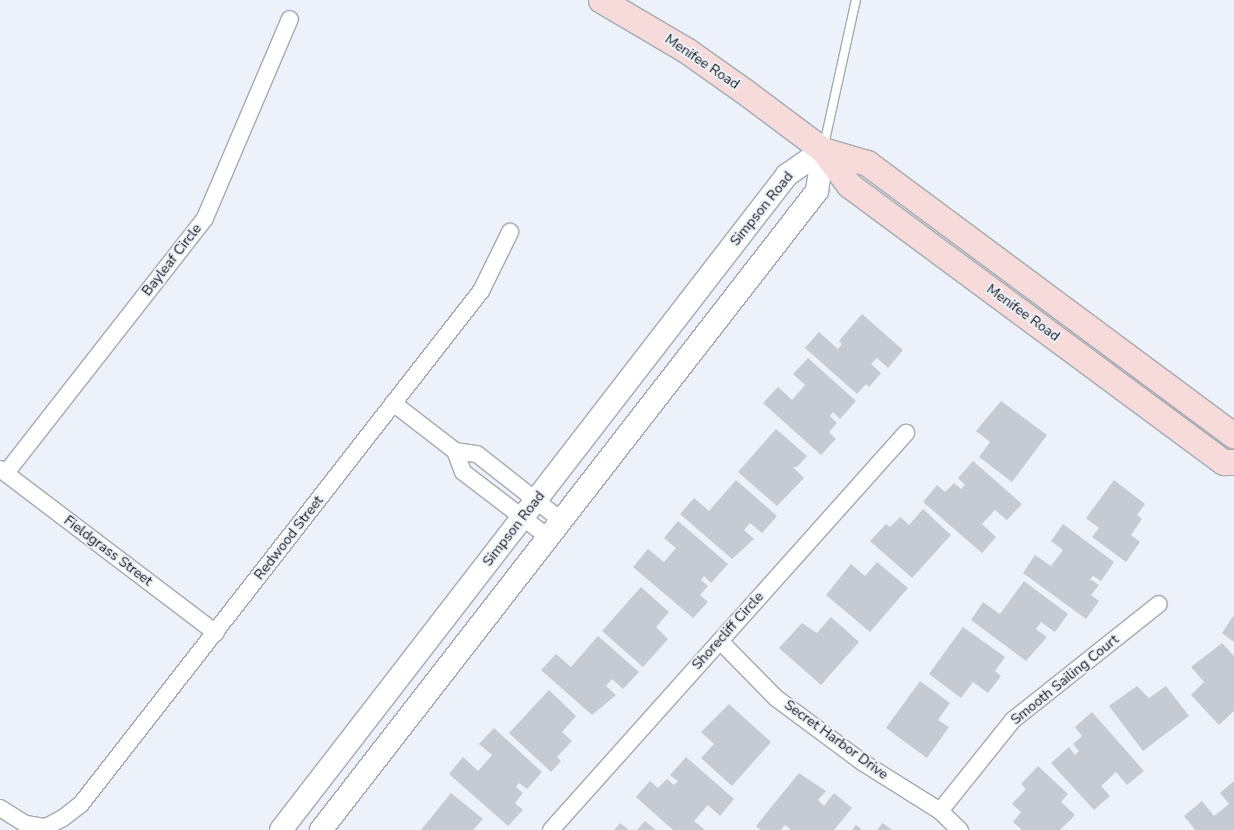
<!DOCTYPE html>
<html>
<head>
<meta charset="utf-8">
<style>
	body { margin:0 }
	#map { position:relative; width:1234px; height:830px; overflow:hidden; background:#edf2fa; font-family:"Nunito Sans",sans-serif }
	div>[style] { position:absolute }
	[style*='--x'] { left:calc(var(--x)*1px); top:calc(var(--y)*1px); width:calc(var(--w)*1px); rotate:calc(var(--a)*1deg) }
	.building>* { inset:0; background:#c5cad3 }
	.roads { filter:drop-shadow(1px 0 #a5aab2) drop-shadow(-1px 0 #a5aab2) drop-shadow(0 1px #a5aab2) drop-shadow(0 -1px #a5aab2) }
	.lane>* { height:8px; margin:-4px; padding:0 4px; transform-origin:4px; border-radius:4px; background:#fff }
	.street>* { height:16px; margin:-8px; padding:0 8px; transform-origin:8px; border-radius:8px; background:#fff }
	.secondary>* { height:22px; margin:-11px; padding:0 11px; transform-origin:11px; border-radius:11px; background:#fff }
	.primary>* { height:25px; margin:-12.5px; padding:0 12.5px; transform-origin:12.5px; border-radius:12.5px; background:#f7dada }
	span { translate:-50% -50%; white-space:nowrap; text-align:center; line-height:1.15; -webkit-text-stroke:4px #edf2fa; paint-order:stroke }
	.street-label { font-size:14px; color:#111316 }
</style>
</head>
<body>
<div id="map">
	<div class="building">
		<i style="clip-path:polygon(862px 314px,903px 350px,888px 368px,877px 358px,871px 364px,881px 373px,869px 387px,866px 384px,857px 394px,805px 348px,819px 332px,838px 349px,842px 344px,839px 341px)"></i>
		<i style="clip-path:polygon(808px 358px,856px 401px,840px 419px,833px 412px,830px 416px,837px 423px,829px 432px,836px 439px,821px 455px,763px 403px,778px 387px,792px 400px,805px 385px,793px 374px)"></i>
		<i style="clip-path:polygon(1001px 401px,1047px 435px,1012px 482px,979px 457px,990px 442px,976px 431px)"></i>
		<i style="clip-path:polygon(776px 429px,807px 456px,797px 467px,793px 467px,804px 478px,777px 506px,738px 472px)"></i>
		<i style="clip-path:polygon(973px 461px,1022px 504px,1007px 520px,995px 510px,982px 524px,996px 537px,982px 553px,923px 502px,937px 485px,945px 492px,954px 483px,961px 489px,965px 485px,958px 478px)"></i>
		<i style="clip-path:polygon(736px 480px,777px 516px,762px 533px,750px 523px,744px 530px,754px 539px,732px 559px,680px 514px,694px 498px,709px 511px)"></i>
		<i style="clip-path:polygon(1114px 480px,1145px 504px,1137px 515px,1142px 519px,1131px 535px,1140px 542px,1126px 562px,1092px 537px,1099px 528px,1086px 518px)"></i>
		<i style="clip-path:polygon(923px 509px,951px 535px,912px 578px,870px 541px,886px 524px,890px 527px,900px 517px,909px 525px)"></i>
		<i style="clip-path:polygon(678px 521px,728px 564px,711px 583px,704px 576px,701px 580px,708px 586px,700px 595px,708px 602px,693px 618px,633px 567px,648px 549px,664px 562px,676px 548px,664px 538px)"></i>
		<i style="clip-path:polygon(1063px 524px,1114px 562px,1101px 581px,1093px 576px,1090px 579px,1099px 585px,1091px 595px,1099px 601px,1086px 619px,1023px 573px,1035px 555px,1051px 566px,1063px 550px,1051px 541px)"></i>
		<i style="clip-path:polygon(877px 562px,908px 588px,870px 632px,826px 595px,851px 564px,865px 576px)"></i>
		<i style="clip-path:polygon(1024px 581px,1068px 614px,1055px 632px,1041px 622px,1036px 629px,1047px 637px,1026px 661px,971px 620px,983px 602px,1000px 614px)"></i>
		<i style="clip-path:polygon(641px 587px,669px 612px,656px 627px,668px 639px,643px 667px,602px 631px)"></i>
		<i style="clip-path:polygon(1234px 615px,1234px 642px,1222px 633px)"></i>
		<i style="clip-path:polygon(831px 617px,859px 642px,821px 685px,779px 648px,802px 623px,817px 633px)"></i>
		<i style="clip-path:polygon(963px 627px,1005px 657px,995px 671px,1001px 676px,988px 693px,973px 682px,961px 698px,929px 674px)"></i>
		<i style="clip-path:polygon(598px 636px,639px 672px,623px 689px,612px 679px,606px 686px,616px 695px,592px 715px,541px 670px,556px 654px,571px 667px)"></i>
		<i style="clip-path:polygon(1222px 643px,1234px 656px,1234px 711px,1219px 725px,1191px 695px,1204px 682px,1191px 667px)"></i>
		<i style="clip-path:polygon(920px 681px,950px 703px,938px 720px,949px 727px,927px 758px,886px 728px)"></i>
		<i style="clip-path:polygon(1137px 686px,1149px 698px,1166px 686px,1189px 716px,1143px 751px,1109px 706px)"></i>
		<i style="clip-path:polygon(549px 690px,576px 716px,562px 732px,572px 741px,557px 757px,561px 761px,551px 772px,509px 733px)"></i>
		<i style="clip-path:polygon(729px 704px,771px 742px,732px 786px,701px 758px,714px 744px,701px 732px)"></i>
		<i style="clip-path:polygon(1092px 712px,1144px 771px,1127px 785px,1116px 772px,1101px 786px,1110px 796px,1094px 810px,1051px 763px,1069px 747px,1075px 755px,1079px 751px,1073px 744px,1082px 736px,1075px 727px)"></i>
		<i style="clip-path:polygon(494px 728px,542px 772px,527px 789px,519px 783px,516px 787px,523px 793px,515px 803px,523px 810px,508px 826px,449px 774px,463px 757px,478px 771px,492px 755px,479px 744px)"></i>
		<i style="clip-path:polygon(686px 757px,734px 799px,720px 816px,708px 805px,694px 821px,705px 830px,673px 830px,636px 797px,650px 781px,658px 788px,667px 779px,674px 785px,678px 781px,670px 775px)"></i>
		<i style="clip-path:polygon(1038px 766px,1068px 794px,1061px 802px,1075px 815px,1060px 830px,1022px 830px,1013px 822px,1021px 812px,1012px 804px,1026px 789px,1021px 784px)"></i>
		<i style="clip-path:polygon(799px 773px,826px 791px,818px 800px,824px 806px,834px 793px,852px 808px,834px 830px,791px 830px,785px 825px,781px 830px,761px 830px,756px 826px)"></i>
		<i style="clip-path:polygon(1234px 781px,1234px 830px,1195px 830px,1184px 816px,1202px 801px,1214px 816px,1229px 804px,1220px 793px)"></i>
		<i style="clip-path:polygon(451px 793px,483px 819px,473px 830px,421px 830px)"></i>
		<i style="clip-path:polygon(645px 821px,656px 830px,637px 830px)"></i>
		<i style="clip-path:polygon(620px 823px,629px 830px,614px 830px)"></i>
		<i style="clip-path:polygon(883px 823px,892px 830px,877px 830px)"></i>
		<i style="clip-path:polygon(856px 825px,862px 830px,852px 830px)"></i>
	</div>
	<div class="roads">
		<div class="lane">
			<i style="--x:824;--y:145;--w:148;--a:-77.6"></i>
		</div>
		<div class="street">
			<i style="--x:393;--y:403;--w:78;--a:37.7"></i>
			<i style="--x:455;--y:451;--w:22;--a:8"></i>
			<i style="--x:477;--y:454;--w:107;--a:38.2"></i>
			<i style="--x:455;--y:451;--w:22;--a:69"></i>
			<i style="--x:463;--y:472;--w:107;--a:37.4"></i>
			<i style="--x:0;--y:469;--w:271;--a:37.2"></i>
			<i style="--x:6;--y:473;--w:323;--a:-52"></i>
			<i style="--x:205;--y:218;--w:216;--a:-66.9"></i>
			<i style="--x:720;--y:641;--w:80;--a:45.5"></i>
			<i style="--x:776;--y:698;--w:107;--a:36.7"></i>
			<i style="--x:862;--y:762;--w:92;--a:32.1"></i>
			<i style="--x:940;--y:811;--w:28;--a:44"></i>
			<i style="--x:0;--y:808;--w:31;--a:32"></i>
			<i style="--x:26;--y:824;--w:20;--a:9"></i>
			<i style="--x:46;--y:827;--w:19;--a:-28"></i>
			<i style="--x:63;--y:818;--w:23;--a:-38"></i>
			<i style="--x:81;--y:804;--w:651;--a:-52.06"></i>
			<i style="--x:481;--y:291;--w:66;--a:-63.8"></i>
			<i style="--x:940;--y:811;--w:117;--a:-51.3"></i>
			<i style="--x:1013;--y:720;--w:186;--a:-38.5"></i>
			<i style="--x:551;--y:830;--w:533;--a:-48.2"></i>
		</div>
		<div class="secondary">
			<i style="--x:281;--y:830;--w:828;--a:-52.31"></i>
			<i style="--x:787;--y:175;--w:44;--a:-34.8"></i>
			<i style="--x:321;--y:830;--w:809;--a:-52.18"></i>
			<i style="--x:817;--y:191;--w:41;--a:-81.7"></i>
		</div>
		<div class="primary">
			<i style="--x:601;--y:0;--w:99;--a:30.5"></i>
			<i style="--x:686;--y:50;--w:71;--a:35.3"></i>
			<i style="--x:744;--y:91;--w:99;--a:36.8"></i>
			<i style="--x:823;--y:150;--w:44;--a:53.4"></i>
			<i style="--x:849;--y:185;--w:466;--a:36.5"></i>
			<i style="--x:1224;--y:462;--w:10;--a:0"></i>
			<i style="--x:823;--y:150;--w:46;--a:16.5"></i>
			<i style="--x:867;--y:163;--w:457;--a:36.6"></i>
		</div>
	</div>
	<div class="street-label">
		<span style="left:702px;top:62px;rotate:34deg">Menifee Road</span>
		<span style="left:762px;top:209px;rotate:-51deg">Simpson Road</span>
		<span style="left:172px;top:260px;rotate:-52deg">Bayleaf Circle</span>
		<span style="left:1023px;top:313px;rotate:36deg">Menifee Road</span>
		<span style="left:514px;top:529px;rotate:-52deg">Simpson Road</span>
		<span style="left:289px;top:538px;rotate:-52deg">Redwood Street</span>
		<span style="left:108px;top:551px;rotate:37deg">Fieldgrass Street</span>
		<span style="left:728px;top:631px;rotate:-48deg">Shorecliff Circle</span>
		<span style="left:1065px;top:680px;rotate:-39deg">Smooth Sailing Court</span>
		<span style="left:836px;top:740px;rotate:36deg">Secret Harbor Drive</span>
	</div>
</div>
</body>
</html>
